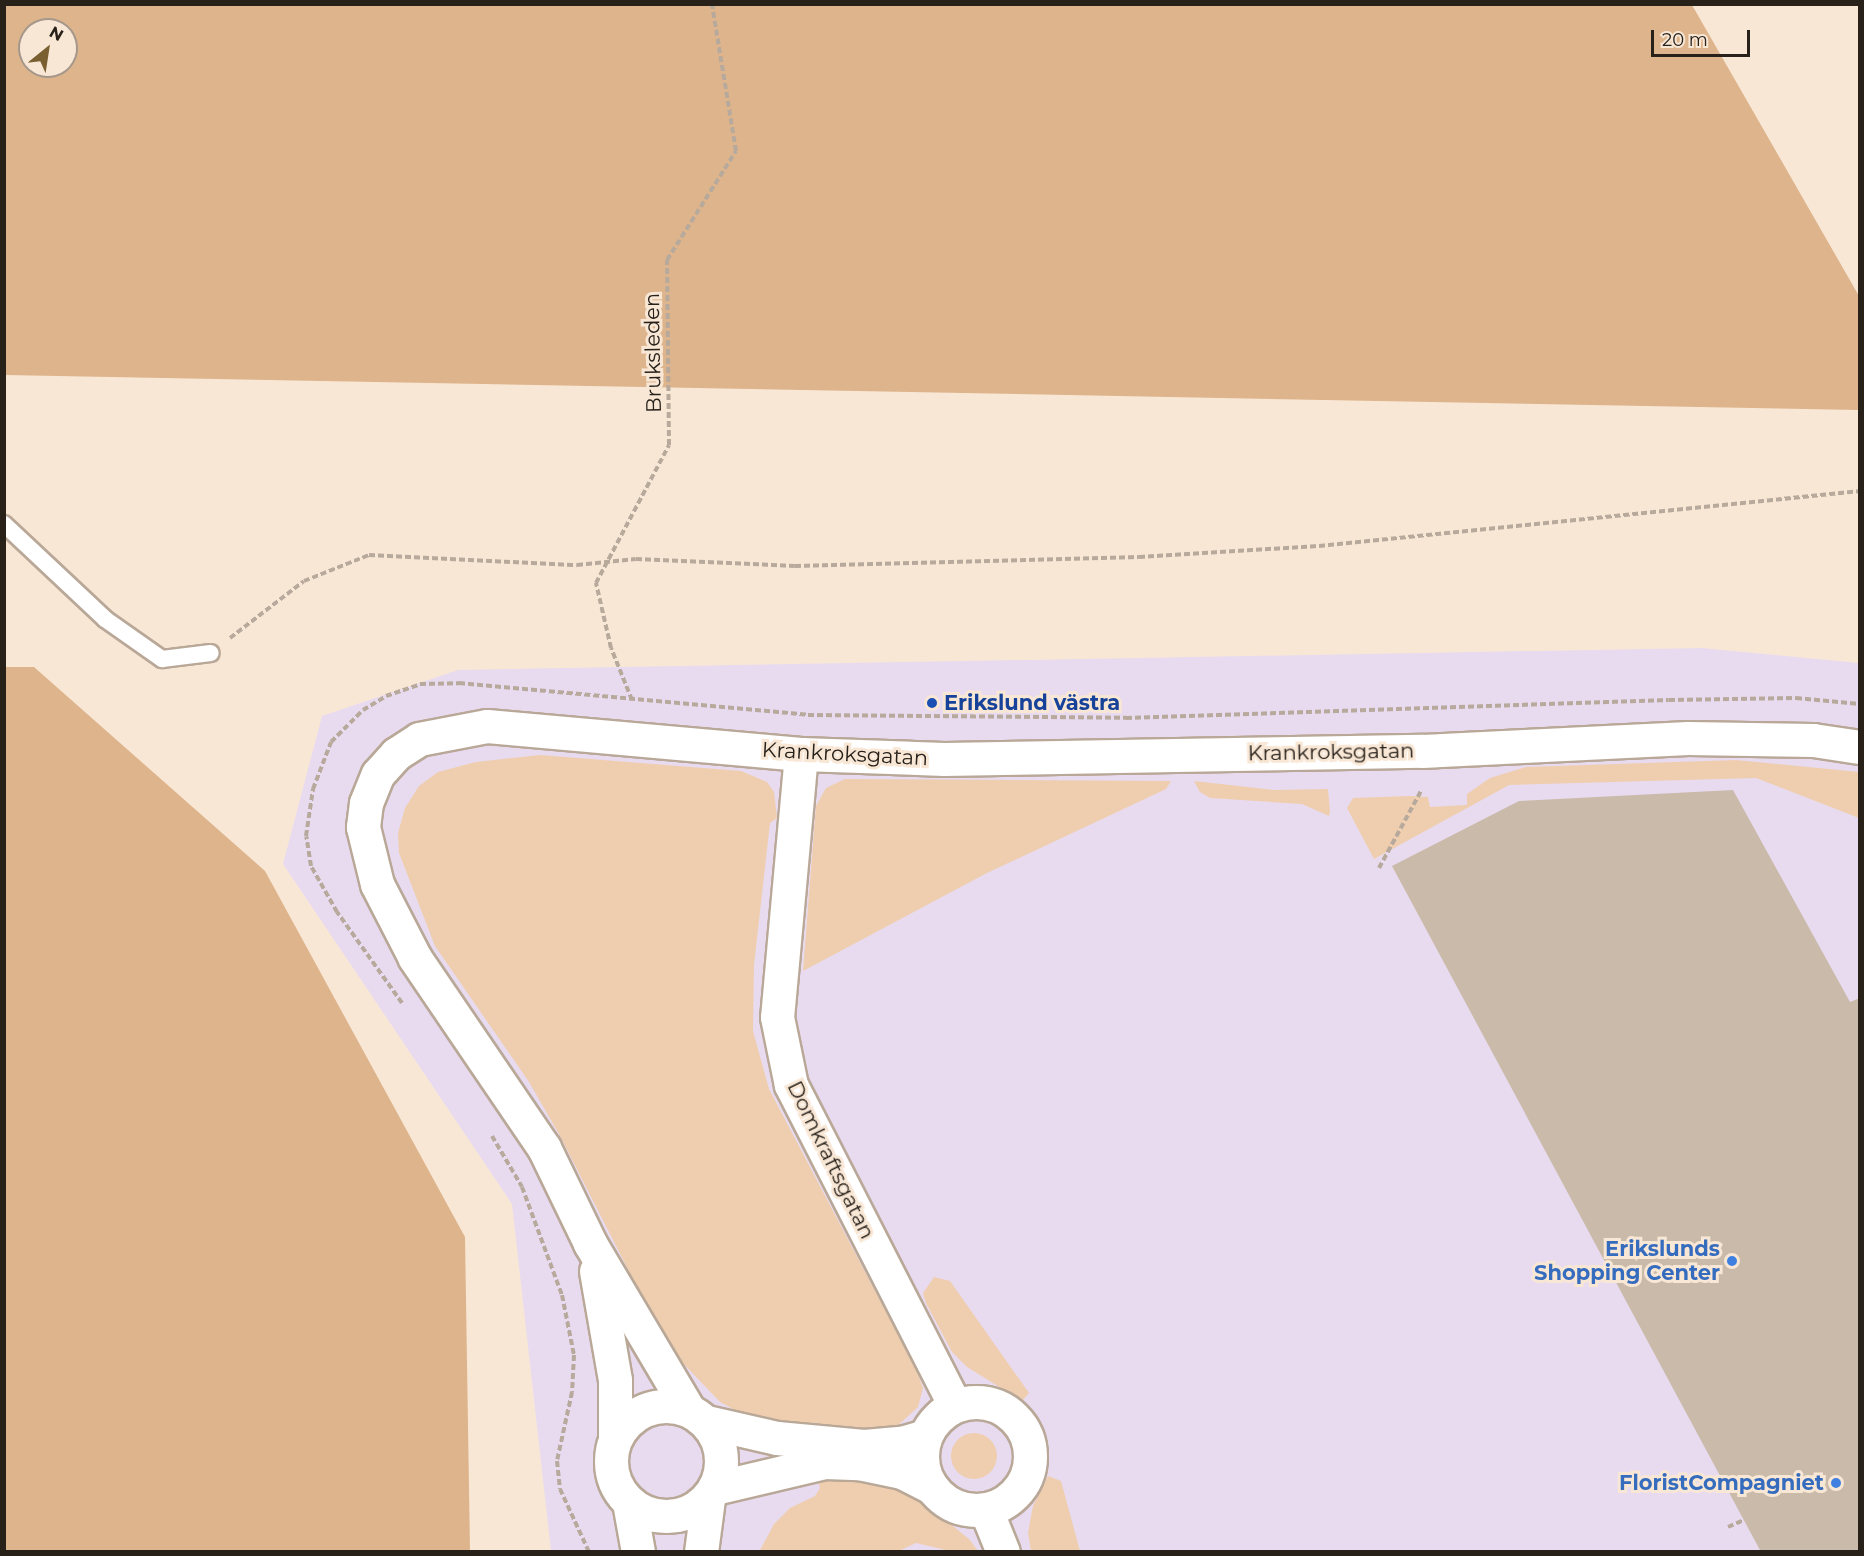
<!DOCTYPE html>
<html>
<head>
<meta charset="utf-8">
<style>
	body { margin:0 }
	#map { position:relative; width:1864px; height:1556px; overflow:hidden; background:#f9e7d6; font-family:Montserrat,sans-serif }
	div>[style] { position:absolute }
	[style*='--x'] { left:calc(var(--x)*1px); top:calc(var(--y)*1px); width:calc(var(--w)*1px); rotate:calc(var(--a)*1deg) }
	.commercial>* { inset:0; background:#e8dbef }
	.green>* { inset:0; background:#efceaf }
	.round { border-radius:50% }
	.forest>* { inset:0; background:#ddb48b }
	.building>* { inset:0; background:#cabaa9 }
	.path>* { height:4px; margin-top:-2px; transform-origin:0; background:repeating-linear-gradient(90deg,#b7a99b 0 6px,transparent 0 9px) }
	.roads { filter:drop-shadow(2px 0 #b9a898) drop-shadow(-2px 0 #b9a898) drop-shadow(0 2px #b9a898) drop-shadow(0 -2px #b9a898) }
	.service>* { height:16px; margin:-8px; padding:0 8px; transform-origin:8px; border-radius:8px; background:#fff }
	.minor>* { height:33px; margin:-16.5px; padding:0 16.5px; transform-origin:16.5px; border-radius:16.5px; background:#fff }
	.minor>.ring { margin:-16.5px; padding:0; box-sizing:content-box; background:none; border:33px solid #fff; border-radius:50% }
	.dots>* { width:16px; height:16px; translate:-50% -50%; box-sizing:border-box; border:3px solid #f9e7d6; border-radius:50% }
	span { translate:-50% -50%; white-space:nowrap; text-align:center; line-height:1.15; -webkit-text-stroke:6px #f9e7d6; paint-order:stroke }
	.street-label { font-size:21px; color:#27211a }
	.transit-label { font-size:21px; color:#164399; font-weight:700 }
	.left { translate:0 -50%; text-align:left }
	.shop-label { font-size:21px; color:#366cbe; font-weight:700 }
	.right { translate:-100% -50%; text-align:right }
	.frame { position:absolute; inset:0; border:6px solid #27211a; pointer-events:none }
	.north { position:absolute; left:18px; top:18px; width:60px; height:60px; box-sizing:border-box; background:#f9e7d6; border:2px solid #a5988b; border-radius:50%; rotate:30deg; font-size:16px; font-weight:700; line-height:24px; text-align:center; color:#27211a }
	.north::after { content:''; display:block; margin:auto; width:21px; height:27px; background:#7a5f31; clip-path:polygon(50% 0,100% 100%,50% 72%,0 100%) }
	.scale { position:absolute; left:1651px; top:30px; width:99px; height:27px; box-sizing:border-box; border:3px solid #27211a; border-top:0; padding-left:8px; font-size:18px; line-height:21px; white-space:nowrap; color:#27211a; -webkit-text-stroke:4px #f9e7d6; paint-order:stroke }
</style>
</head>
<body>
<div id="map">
	<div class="commercial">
		<i style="clip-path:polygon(1702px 648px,1859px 663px,1859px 1551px,551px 1551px,512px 1204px,283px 864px,322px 716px,458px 670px)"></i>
	</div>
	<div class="green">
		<i style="clip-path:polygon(540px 755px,741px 771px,767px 782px,774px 792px,777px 818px,770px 823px,754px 965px,753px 1031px,769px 1089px,916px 1369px,923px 1388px,918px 1407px,893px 1430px,868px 1436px,750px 1418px,720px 1402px,679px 1359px,638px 1289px,559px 1134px,529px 1082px,435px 946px,399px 853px,398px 833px,405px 808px,419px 786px,438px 772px,476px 762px)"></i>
		<i style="clip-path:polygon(1736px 760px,1859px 772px,1859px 818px,1756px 778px,1509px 785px,1374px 859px,1347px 808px,1353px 798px,1410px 796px,1428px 797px,1430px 807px,1467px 805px,1467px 794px,1490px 778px,1526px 767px)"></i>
		<i style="clip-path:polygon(845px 779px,1171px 781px,1166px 789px,987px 873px,803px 971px,816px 806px,826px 788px)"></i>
		<i style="clip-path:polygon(1194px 781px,1275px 790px,1328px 789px,1330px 811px,1329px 816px,1302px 804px,1210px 798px,1200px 792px)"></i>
		<i style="clip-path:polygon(934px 1277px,950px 1281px,1029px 1393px,1022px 1401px,967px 1367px,952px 1352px,926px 1303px,923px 1293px)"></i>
		<i class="round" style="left:951px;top:1433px;width:46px;height:46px"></i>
		<i style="clip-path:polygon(848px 1475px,873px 1476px,918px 1498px,969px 1539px,978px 1551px,950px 1551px,916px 1543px,899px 1551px,759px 1552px,774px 1524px,790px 1508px,815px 1496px,820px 1488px,818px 1480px)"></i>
		<i style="clip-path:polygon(1048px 1476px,1061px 1481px,1080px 1551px,1031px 1551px,1028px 1533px,1033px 1506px)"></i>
	</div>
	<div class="forest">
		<i style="clip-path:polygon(evenodd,5px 4px,1692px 5px,1859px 296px,1859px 410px,5px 375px,5px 4px,30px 30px,66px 30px,66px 66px,30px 66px,30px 30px)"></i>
		<i style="clip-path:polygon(5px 667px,34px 667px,265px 871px,465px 1237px,470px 1551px,5px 1551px)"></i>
	</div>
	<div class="building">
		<i style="clip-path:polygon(1733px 790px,1850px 1002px,1860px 998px,1860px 1552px,1761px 1552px,1392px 866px,1519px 801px)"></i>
	</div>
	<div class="path">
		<i style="--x:230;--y:638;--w:93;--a:-37.6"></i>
		<i style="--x:304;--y:581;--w:70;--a:-21.8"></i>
		<i style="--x:369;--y:555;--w:208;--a:2.8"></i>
		<i style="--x:577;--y:565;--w:59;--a:-5.8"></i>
		<i style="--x:636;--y:559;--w:159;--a:2.5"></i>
		<i style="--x:795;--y:566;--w:344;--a:-1.5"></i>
		<i style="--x:1139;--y:557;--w:180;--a:-3.5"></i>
		<i style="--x:1319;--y:546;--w:544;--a:-5.8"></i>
		<i style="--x:632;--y:700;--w:56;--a:-112"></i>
		<i style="--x:611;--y:648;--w:67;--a:-103"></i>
		<i style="--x:596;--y:583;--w:156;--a:-62.1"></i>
		<i style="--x:669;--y:445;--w:185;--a:-90.6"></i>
		<i style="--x:667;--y:260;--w:129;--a:-57.7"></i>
		<i style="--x:736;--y:151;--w:149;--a:-99.3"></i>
		<i style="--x:1379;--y:868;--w:88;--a:-61.4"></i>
		<i style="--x:402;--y:1003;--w:112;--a:-125.5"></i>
		<i style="--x:337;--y:912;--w:53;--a:-119.5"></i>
		<i style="--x:311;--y:866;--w:30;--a:-99"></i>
		<i style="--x:306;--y:836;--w:48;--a:-81.5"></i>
		<i style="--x:313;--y:789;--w:50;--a:-69"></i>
		<i style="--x:331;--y:742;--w:45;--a:-45"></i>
		<i style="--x:363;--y:710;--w:27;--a:-31"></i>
		<i style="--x:386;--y:696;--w:36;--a:-19"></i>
		<i style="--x:420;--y:684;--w:39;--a:-1"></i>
		<i style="--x:459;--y:683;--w:350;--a:5.2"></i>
		<i style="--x:808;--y:715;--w:318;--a:0.5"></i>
		<i style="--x:1126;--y:718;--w:543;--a:-1.9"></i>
		<i style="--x:1669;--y:700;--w:127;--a:-0.9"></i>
		<i style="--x:1796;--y:698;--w:64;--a:5.4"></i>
		<i style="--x:492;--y:1136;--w:59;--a:59.5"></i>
		<i style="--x:522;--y:1187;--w:115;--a:69.7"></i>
		<i style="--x:562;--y:1295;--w:61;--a:78.7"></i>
		<i style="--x:574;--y:1355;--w:37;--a:93"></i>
		<i style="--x:572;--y:1392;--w:71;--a:102.3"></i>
		<i style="--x:557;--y:1461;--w:28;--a:84"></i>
		<i style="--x:560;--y:1489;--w:69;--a:65.3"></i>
		<i style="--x:1728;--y:1527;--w:17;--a:-24"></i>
	</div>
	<div class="roads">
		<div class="service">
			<i style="--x:4;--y:524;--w:139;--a:43.2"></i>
			<i style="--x:105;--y:619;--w:70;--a:35.1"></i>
			<i style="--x:162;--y:659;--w:49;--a:-7"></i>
		</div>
		<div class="minor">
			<i style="--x:801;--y:754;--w:264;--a:95.2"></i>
			<i style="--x:777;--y:1017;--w:69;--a:78.4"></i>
			<i style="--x:791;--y:1085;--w:360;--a:62.9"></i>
			<i style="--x:596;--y:1271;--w:111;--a:80.1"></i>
			<i style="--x:615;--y:1380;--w:58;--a:90"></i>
			<i class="ring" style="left:922px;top:1402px;width:75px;height:75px"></i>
			<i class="ring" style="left:611px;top:1406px;width:77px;height:77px"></i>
			<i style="--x:688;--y:1409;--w:193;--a:-120.6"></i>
			<i style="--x:590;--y:1243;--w:106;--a:-115.8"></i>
			<i style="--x:544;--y:1148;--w:230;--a:-124.2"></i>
			<i style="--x:415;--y:958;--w:83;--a:-117.2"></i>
			<i style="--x:377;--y:884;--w:59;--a:-103.8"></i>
			<i style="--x:363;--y:827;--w:24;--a:-83"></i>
			<i style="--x:366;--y:803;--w:31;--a:-68"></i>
			<i style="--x:378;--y:774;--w:27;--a:-48"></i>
			<i style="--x:396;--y:754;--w:27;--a:-33"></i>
			<i style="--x:419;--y:739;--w:69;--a:-10.8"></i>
			<i style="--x:487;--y:726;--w:315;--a:5.1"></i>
			<i style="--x:801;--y:754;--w:143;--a:2"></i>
			<i style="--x:944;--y:759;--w:478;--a:-1"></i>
			<i style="--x:1422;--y:751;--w:266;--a:-2.8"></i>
			<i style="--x:1688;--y:738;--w:125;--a:0.9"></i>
			<i style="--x:1813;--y:740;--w:48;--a:8.5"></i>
			<i style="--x:707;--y:1422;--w:72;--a:12.9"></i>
			<i style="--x:777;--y:1438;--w:87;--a:5.3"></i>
			<i style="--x:864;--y:1446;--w:37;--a:-5"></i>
			<i style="--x:901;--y:1443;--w:25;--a:-16"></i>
			<i style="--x:715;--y:1488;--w:113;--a:-13.3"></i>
			<i style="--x:825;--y:1462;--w:34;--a:2"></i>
			<i style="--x:859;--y:1463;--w:44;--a:11.8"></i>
			<i style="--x:902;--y:1472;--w:33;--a:27"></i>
			<i style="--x:629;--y:1502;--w:51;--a:79.8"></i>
			<i style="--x:986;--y:1510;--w:45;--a:68"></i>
			<i style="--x:701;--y:1552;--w:53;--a:-82.5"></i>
		</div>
	</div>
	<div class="dots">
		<i style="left:932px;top:703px;background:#1a4fb4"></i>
		<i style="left:1732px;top:1261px;background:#3f7fe0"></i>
		<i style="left:1836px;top:1483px;background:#3f7fe0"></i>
	</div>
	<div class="street-label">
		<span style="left:653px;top:353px;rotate:-91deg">Bruksleden</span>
		<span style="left:1331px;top:752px;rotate:-1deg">Krankroksgatan</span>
		<span style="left:845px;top:754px;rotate:3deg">Krankroksgatan</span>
		<span style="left:831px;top:1160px;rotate:64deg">Domkraftsgatan</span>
	</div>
	<div class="transit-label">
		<span class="left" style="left:944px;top:703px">Erikslund västra</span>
	</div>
	<div class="shop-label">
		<span class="right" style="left:1720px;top:1261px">Erikslunds<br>Shopping Center</span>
		<span class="right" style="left:1824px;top:1483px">FloristCompagniet</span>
	</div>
	<div class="frame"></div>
	<div class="north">N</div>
	<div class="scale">20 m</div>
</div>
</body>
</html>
